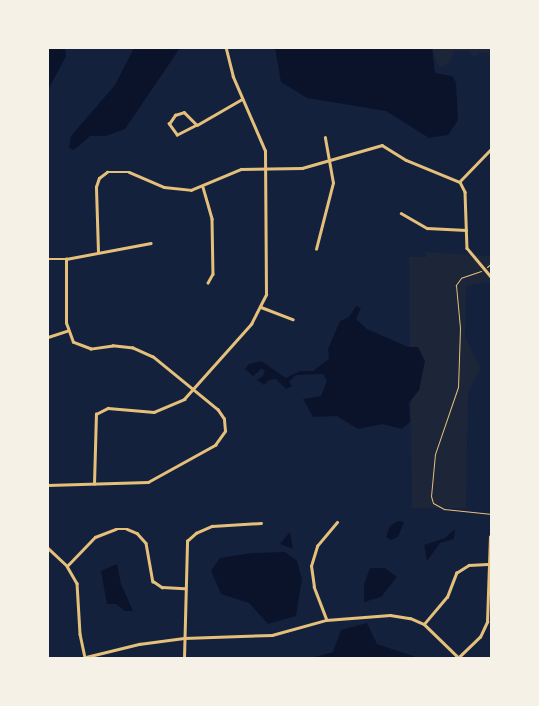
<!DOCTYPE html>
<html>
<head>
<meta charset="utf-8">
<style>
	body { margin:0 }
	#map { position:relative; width:539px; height:706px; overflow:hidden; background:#14213d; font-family:Commissioner,sans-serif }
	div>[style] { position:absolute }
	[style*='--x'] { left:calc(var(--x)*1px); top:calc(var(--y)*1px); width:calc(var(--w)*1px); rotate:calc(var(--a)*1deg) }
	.green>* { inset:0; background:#1d2539 }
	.water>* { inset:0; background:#0b132b }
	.path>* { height:1px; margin:-0.5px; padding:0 0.5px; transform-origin:0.5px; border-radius:0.5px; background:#e5c07b }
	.minor>* { height:2.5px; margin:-1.25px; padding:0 1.25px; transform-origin:1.25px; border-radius:1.25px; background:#e5c07b }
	span { translate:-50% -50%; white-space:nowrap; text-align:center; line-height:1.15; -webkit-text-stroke:5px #f6f1e7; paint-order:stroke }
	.frame { position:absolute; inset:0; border:49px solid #f6f1e7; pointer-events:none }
</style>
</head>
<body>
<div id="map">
	<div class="green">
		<i style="clip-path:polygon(432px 48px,491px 48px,491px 54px,479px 52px,474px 57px,469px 51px,454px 51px,449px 62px,443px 67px,438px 66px)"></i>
		<i style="clip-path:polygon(424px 252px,491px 256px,491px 282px,466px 286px,465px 337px,480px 368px,468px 392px,466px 508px,412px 508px,409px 257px,427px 257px)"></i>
	</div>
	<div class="water">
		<i style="clip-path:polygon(48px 48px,65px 48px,66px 56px,48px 90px)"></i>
		<i style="clip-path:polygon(134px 48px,180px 48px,125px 129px,106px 136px,90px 136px,74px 150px,69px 148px,71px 136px,115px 85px)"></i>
		<i style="clip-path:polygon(275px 48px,432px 48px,435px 73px,452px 76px,456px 82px,458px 120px,448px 135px,429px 138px,386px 111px,307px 98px,281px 82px)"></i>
		<i style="clip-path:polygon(356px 306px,361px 308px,356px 319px,367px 329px,408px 347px,418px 347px,425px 361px,419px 390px,409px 403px,410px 422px,402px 429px,382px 424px,358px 429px,337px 416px,313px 417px,303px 399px,321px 396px,327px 381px,323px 374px,296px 375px,289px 382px,292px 386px,286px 389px,276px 379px,269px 380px,264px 385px,257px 380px,263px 376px,265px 370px,261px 369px,253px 376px,245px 369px,249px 364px,261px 361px,286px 378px,300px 371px,313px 371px,329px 359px,328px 349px,340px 321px,349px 317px)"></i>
		<i style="clip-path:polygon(398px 521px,404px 522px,398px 537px,391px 540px,386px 537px,390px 526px)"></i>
		<i style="clip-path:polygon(455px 529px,454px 539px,440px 543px,427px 561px,424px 545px,445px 538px)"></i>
		<i style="clip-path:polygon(290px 532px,293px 549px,280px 544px)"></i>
		<i style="clip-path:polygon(285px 552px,297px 561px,302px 579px,296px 616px,268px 624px,249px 603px,221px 594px,211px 571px,220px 558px,251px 553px)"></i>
		<i style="clip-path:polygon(117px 564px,121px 584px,133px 611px,125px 611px,116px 604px,107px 604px,101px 571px)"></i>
		<i style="clip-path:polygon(370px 568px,385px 568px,397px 577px,381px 597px,364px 602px,364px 584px)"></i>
		<i style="clip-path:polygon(367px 623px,377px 644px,419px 658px,311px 658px,333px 652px,341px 630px)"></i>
	</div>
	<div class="path">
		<i style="--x:487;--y:267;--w:6;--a:-39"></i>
		<i style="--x:481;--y:271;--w:21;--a:161"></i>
		<i style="--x:461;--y:278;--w:9;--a:126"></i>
		<i style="--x:456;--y:285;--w:43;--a:84.7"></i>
		<i style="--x:460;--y:328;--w:59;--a:91.9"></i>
		<i style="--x:458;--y:387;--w:71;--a:108.9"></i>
		<i style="--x:435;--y:454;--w:42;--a:95.4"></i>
		<i style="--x:431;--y:496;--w:7;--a:74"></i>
		<i style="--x:433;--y:503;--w:13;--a:29"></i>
		<i style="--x:444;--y:509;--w:48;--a:5.9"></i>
	</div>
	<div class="minor">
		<i style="--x:197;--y:125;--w:22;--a:153"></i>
		<i style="--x:177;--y:135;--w:14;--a:-126"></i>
		<i style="--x:169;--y:124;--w:11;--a:-56"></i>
		<i style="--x:175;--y:115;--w:9;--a:-18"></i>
		<i style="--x:184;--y:112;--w:18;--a:45"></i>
		<i style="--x:197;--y:125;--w:52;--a:-30"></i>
		<i style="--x:460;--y:181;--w:46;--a:-45.9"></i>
		<i style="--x:203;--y:187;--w:33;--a:74"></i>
		<i style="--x:212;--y:219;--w:55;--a:89"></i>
		<i style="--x:213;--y:274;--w:10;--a:119"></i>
		<i style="--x:401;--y:213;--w:30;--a:30"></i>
		<i style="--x:427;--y:228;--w:39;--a:3"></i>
		<i style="--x:316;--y:249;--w:68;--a:-75.6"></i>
		<i style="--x:333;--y:183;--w:46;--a:-100.1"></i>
		<i style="--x:98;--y:252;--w:65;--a:-91.8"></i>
		<i style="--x:96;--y:187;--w:9;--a:-72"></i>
		<i style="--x:99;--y:178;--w:10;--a:-37"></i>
		<i style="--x:107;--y:172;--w:22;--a:0"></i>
		<i style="--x:129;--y:172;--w:38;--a:23"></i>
		<i style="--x:164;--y:187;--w:27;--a:6"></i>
		<i style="--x:191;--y:190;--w:54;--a:-22.8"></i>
		<i style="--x:241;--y:169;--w:61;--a:-0.9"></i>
		<i style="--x:302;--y:168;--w:83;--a:-16"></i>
		<i style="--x:382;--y:145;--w:28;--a:32"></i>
		<i style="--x:406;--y:160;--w:58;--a:22.2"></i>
		<i style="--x:460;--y:182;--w:11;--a:63"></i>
		<i style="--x:465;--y:192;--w:56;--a:88"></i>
		<i style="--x:467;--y:248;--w:39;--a:50"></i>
		<i style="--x:48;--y:259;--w:18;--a:0"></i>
		<i style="--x:66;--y:259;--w:86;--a:-10.7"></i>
		<i style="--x:261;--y:307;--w:34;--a:21"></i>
		<i style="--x:48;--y:337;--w:20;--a:-18"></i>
		<i style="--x:94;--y:484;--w:70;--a:-88.4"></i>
		<i style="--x:96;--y:414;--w:13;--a:-27"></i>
		<i style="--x:108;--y:408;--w:46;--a:5"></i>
		<i style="--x:154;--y:412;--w:33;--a:-23"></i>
		<i style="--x:184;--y:399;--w:101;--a:-48.2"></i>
		<i style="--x:251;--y:324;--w:33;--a:-63"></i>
		<i style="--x:266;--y:295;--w:144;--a:-90.4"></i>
		<i style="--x:265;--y:151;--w:81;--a:-113.4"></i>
		<i style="--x:233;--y:77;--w:30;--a:-104"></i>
		<i style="--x:48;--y:485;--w:100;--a:-1.7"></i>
		<i style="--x:148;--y:482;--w:77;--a:-28.9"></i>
		<i style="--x:215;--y:445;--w:17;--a:-54"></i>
		<i style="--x:225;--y:431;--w:12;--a:-95"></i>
		<i style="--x:224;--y:419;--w:11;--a:-124"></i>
		<i style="--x:218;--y:410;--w:84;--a:-140.8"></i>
		<i style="--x:153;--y:357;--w:22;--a:-156"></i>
		<i style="--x:133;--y:348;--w:20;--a:-174"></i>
		<i style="--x:113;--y:346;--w:22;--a:172"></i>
		<i style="--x:91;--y:349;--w:19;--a:-159"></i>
		<i style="--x:73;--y:342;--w:20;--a:-110"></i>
		<i style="--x:66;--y:323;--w:64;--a:-90"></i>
		<i style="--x:48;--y:548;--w:26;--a:43"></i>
		<i style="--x:67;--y:566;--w:20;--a:60"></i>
		<i style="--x:77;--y:583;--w:51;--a:86.6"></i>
		<i style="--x:80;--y:634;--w:24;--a:78"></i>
		<i style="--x:67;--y:566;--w:40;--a:-46"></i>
		<i style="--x:95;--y:537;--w:22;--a:-21"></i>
		<i style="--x:116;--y:529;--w:11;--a:0"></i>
		<i style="--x:127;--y:529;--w:11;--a:22"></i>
		<i style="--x:137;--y:533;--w:13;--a:48"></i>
		<i style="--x:146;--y:543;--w:39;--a:80"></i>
		<i style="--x:153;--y:581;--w:11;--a:34"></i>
		<i style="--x:162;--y:587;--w:22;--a:3"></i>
		<i style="--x:326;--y:619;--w:34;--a:-111"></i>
		<i style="--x:314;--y:587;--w:21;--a:-98"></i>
		<i style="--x:311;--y:566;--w:21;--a:-73"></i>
		<i style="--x:317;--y:546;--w:31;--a:-50"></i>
		<i style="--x:424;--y:624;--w:35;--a:-50"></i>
		<i style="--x:447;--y:597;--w:26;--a:-69"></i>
		<i style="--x:456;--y:573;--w:15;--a:-32"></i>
		<i style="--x:469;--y:565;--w:18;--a:-3"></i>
		<i style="--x:86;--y:657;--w:55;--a:-13.8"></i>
		<i style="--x:139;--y:644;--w:45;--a:-7.6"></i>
		<i style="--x:184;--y:638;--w:88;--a:-2"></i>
		<i style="--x:272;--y:635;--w:56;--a:-15.5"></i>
		<i style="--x:326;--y:620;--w:64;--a:-4.5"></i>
		<i style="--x:390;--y:615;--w:20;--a:9"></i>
		<i style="--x:410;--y:618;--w:15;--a:23"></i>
		<i style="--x:424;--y:624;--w:49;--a:44.2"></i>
		<i style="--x:459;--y:657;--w:29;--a:-44"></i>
		<i style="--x:480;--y:637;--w:17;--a:-65"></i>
		<i style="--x:487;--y:622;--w:85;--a:-88"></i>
		<i style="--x:184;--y:658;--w:117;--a:-88.5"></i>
		<i style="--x:187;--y:541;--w:12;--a:-42"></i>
		<i style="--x:196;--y:533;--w:17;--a:-24"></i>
		<i style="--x:212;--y:526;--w:49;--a:-3.5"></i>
	</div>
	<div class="frame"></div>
</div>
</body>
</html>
